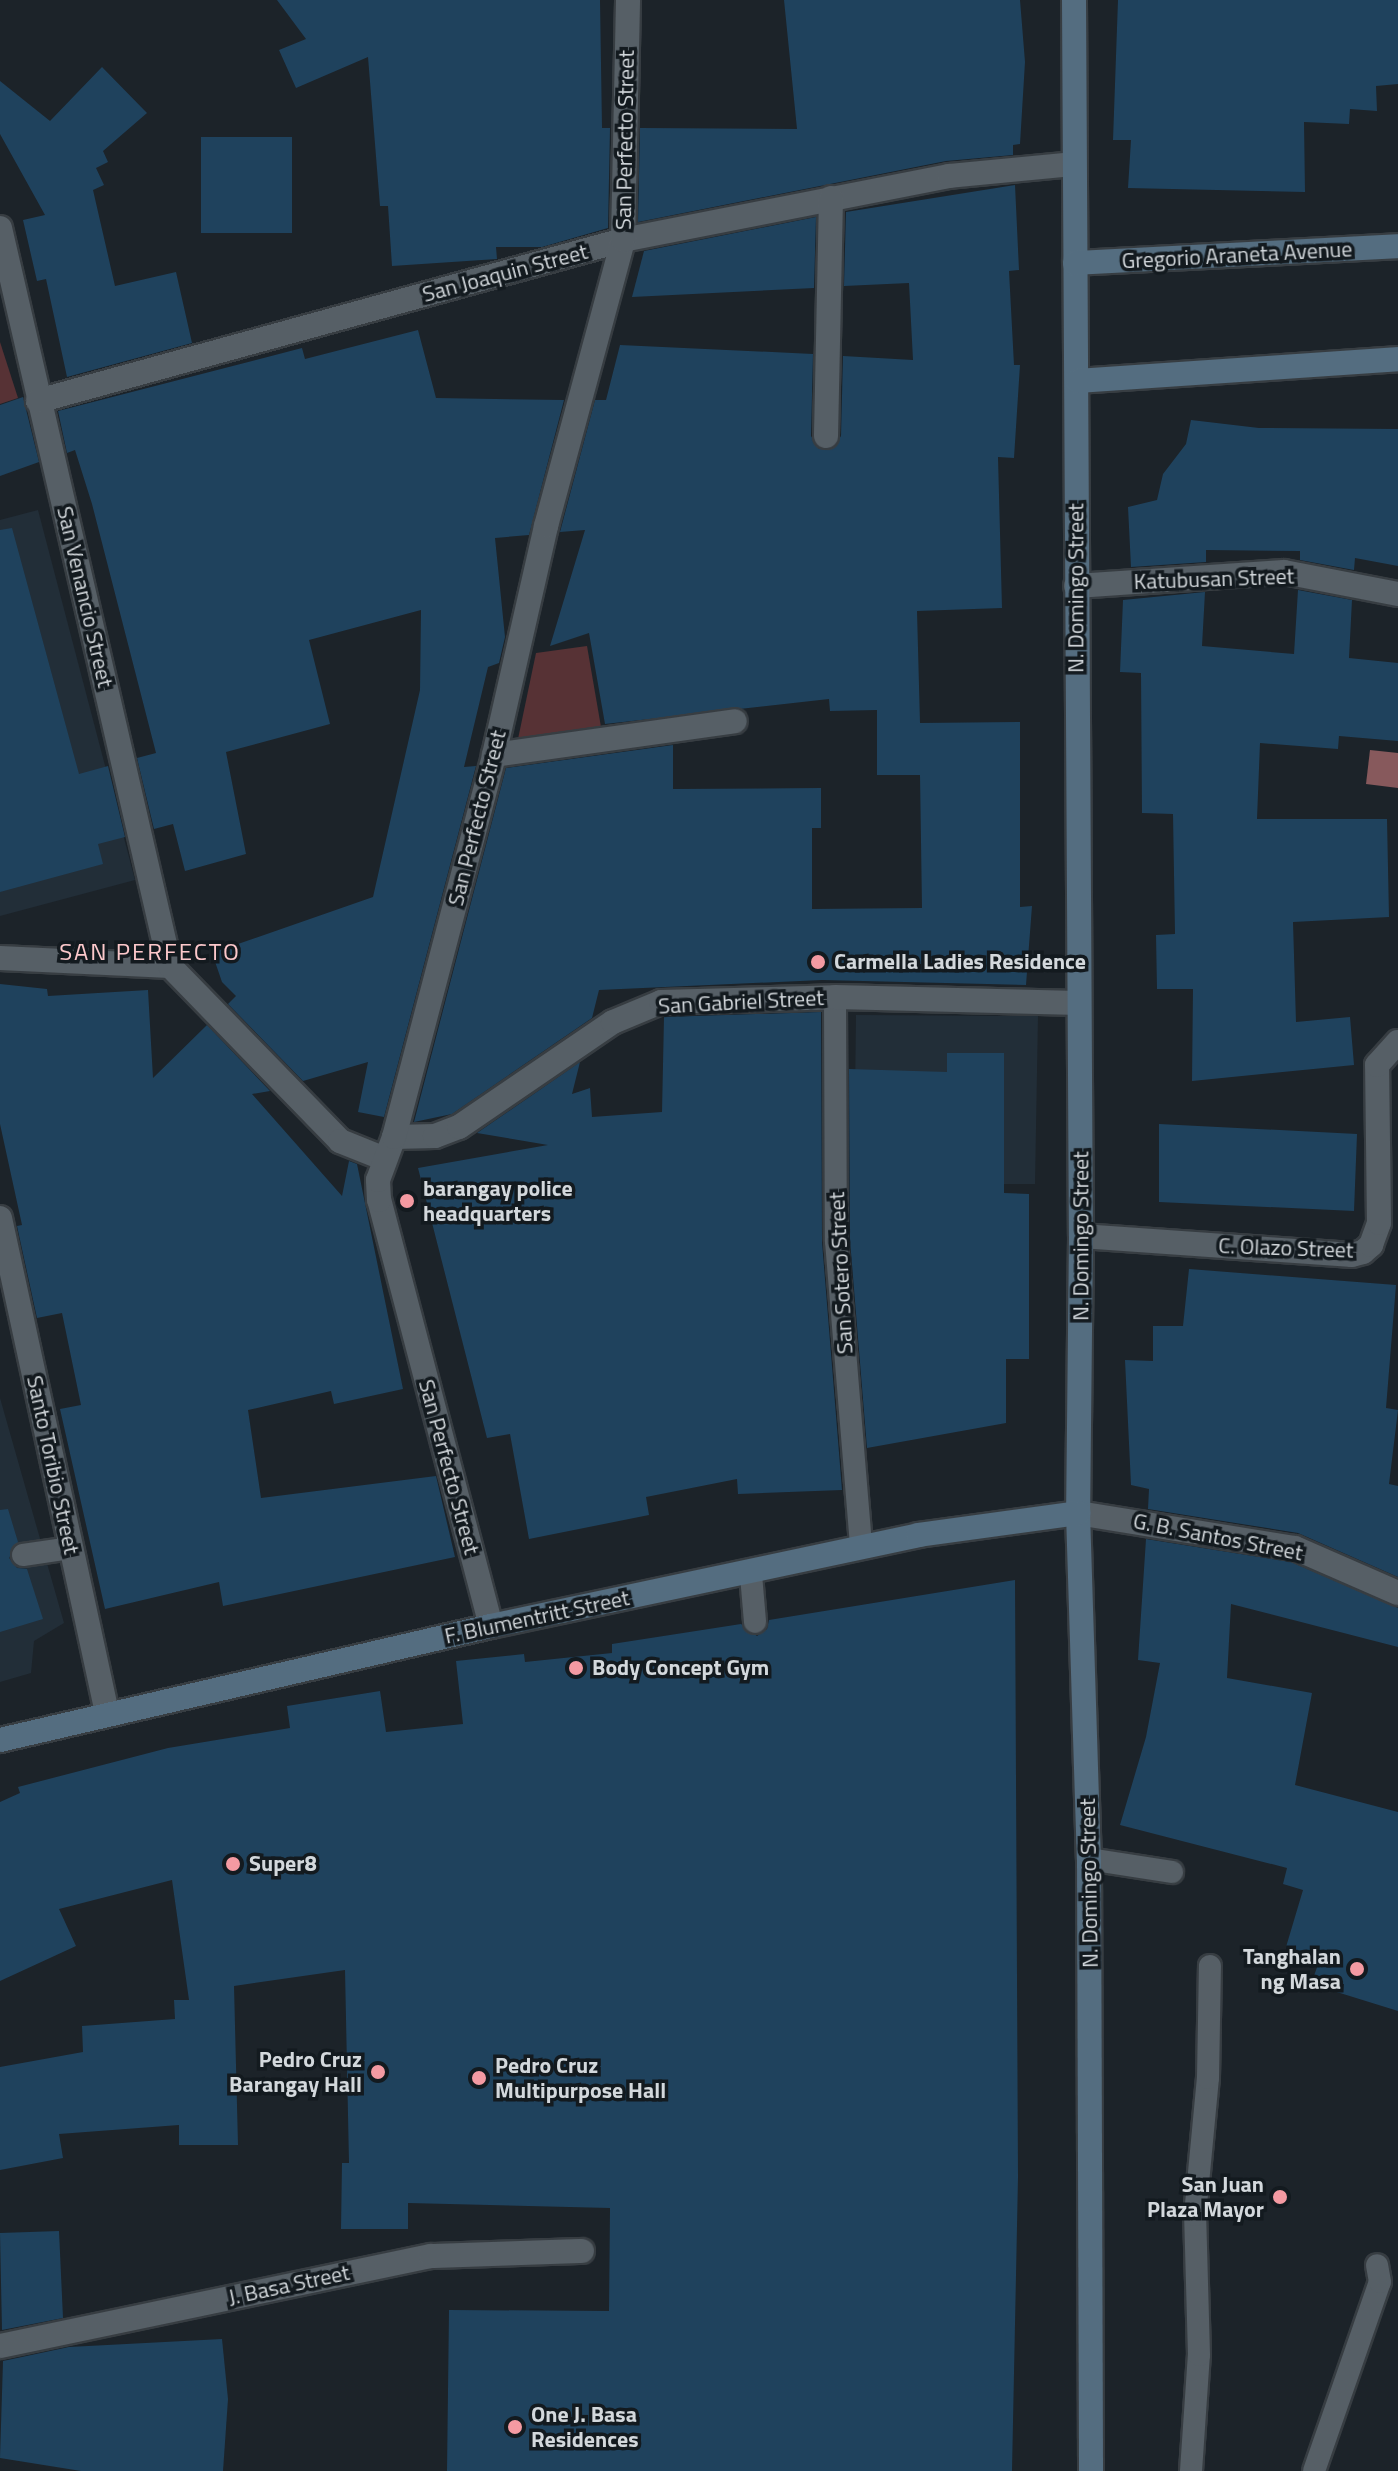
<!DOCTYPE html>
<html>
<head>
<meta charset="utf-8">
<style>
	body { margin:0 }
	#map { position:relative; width:1398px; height:2471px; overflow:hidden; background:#1c2329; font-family:"Titillium Web",sans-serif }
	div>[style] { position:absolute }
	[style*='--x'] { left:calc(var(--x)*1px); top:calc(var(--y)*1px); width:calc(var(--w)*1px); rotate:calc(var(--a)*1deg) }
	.built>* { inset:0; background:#222e38 }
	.green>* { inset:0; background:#573235 }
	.water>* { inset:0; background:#87595c }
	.building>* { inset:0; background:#1f425d }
	.roads { filter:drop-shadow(2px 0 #373d42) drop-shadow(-2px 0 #373d42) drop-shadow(0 2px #373d42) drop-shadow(0 -2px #373d42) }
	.lane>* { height:22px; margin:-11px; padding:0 11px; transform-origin:11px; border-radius:11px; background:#565f66 }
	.street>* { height:24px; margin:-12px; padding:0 12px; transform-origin:12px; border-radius:12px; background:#565f66 }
	.secondary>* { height:24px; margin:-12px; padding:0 12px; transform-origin:12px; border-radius:12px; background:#546d80 }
	.dots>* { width:22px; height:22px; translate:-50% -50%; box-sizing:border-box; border:4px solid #131a1f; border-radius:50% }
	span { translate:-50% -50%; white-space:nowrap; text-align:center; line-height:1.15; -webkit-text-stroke:7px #131a1f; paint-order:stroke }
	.street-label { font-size:22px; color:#d3d8dc }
	.poi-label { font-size:22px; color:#d3d8dc; font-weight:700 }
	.left { translate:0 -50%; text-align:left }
	.right { translate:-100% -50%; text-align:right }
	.neighbourhood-label { font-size:24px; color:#fcc8cb; letter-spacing:2px }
</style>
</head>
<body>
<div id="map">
	<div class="built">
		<i style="clip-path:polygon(38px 510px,135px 880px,0 916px,0 520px)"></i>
		<i style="clip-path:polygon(856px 1015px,1038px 1016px,1035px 1184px,854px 1184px)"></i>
		<i style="clip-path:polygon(0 1398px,64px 1623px,34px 1641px,31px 1673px,0 1682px)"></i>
	</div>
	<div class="green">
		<i style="clip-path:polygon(0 342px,18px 398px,0 404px)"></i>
		<i style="clip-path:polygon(587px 646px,601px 727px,518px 739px,536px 653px)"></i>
	</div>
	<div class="water">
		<i style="clip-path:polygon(1370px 750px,1398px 753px,1398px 788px,1366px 784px)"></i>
	</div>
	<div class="building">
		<i style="clip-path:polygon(277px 0,600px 0,602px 128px,610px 128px,608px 228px,542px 247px,496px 247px,497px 259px,392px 266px,388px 206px,380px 206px,368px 57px,296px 88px,279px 50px,306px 39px)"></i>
		<i style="clip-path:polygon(784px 0,1020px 0,1025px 62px,1020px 144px,1013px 145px,1013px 155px,946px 161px,638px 222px,640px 128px,797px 129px)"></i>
		<i style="clip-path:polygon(1118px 0,1398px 0,1398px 84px,1376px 86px,1377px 111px,1350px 109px,1349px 124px,1304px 122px,1305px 192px,1128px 188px,1131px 140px,1113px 140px)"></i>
		<i style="clip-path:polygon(102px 67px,147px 113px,103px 151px,108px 162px,96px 168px,104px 185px,93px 190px,115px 286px,176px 272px,192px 343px,67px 377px,46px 279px,37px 281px,23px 220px,45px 215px,0 134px,0 81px,50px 121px)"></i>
		<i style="clip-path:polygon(201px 137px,292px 137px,292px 233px,201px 233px)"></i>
		<i style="clip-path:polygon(1015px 185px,1019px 270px,1009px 271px,1014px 365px,1020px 365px,1014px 458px,998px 457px,1002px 608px,917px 611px,920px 723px,1020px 722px,1020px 907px,1032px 906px,1026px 985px,822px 980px,599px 990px,592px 1018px,452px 1114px,414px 1122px,506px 768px,673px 745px,673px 789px,821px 788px,821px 828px,812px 828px,812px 909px,922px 908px,920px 775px,877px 775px,877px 710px,830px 711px,829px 699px,605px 724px,589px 633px,550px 646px,585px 530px,560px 532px,595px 400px,606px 400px,620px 345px,813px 354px,811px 436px,819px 449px,832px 449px,841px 436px,843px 356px,913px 360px,909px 283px,844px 286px,846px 212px)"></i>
		<i style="clip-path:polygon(816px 217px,814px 288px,632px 297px,644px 251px)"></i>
		<i style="clip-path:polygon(418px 330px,436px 398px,564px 400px,529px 535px,495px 538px,505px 637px,499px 663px,488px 667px,464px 767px,476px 766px,384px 1117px,358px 1112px,368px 1062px,303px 1081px,228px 1004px,236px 996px,222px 982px,212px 953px,373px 897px,420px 690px,421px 610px,309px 640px,330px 724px,226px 752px,246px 854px,185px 871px,173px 824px,154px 829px,137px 758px,156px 753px,92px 504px,75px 450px,67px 453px,58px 411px,302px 348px,305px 359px)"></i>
		<i style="clip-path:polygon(23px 397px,39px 462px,0 476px,0 405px)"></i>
		<i style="clip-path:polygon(1191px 420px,1259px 428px,1398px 429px,1398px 566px,1355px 558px,1354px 570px,1300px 560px,1300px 551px,1206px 550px,1206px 562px,1131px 567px,1128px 507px,1157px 500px,1163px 474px,1186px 444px)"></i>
		<i style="clip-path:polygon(12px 528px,79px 774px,108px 766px,125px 837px,98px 844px,103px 864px,0 892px,0 530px)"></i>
		<i style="clip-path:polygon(1298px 590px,1352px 600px,1349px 658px,1398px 663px,1398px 741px,1339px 736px,1338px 749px,1260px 743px,1257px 819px,1387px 819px,1389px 917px,1293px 922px,1296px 1022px,1350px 1017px,1354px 1065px,1192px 1081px,1193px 989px,1157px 989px,1156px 935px,1175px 934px,1173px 814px,1142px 813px,1141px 673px,1120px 672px,1123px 600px,1205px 592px,1202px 646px,1294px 654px)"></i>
		<i style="clip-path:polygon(0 984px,47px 989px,48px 996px,148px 990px,153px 1078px,207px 1025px,270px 1091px,252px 1094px,342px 1196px,349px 1161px,357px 1164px,403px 1389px,334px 1404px,331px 1391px,248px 1410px,261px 1498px,436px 1476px,455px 1557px,223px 1606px,219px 1582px,105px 1609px,60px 1409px,81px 1405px,62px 1313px,37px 1318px,17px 1226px,22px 1225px,0 1124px)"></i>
		<i style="clip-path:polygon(821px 1012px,822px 1242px,842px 1490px,738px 1494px,737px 1479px,646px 1497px,649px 1515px,529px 1539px,510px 1434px,487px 1438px,418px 1168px,548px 1145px,477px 1133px,580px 1062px,572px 1094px,590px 1088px,592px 1117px,662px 1112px,664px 1017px)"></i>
		<i style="clip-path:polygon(947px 1053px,1004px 1053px,1004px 1193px,1029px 1194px,1029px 1359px,1006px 1359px,1006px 1423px,867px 1448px,850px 1240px,849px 1069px,947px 1072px)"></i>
		<i style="clip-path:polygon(1159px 1124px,1357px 1134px,1354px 1211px,1159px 1202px)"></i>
		<i style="clip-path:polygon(1189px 1269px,1396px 1285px,1386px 1408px,1398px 1410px,1389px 1484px,1398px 1486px,1398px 1577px,1298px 1533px,1148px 1509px,1149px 1489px,1131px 1485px,1125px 1360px,1153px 1361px,1153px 1326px,1183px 1326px)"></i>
		<i style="clip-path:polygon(8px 1509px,18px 1542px,9px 1558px,17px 1568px,27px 1569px,43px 1619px,0 1632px,0 1510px)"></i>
		<i style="clip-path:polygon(1146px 1539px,1291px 1562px,1398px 1608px,1398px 1647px,1231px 1604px,1227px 1678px,1312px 1693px,1295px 1785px,1398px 1812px,1398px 2011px,1311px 1984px,1320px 1959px,1286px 1947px,1303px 1890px,1283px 1884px,1287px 1868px,1120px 1825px,1146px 1737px,1160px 1663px,1138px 1660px)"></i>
		<i style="clip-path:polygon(1015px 1580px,1018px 2177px,1012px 2471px,447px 2471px,449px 2310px,609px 2311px,610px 2208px,408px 2203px,408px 2229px,341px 2229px,342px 2163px,349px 2163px,345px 1970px,234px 1986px,238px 2145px,179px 2145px,179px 2125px,59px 2134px,63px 2158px,0 2170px,0 2067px,83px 2052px,82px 2026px,175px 2019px,174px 2000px,189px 2000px,172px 1880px,59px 1909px,76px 1946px,0 1981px,0 1802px,20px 1793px,18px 1787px,168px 1748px,290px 1728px,287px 1706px,380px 1691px,386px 1732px,463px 1724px,456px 1661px,524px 1654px,525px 1662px,612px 1653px,612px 1644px,741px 1624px,757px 1636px,767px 1629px,769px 1620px)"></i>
		<i style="clip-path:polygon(59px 2231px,63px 2318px,2px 2330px,0 2233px)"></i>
		<i style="clip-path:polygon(222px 2339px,228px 2399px,223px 2471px,81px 2471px,0 2458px,3px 2361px,69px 2347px)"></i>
	</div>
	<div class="roads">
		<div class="lane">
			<i style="--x:835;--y:997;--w:244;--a:89.8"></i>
			<i style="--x:836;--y:1241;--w:308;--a:85.3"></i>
			<i style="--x:23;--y:1555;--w:49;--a:-8.3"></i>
			<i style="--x:751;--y:1575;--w:47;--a:85.1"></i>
			<i style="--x:1089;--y:1859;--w:84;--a:8.9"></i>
			<i style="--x:1191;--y:2471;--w:116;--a:-86.1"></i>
			<i style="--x:1199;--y:2355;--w:140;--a:-91.6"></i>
			<i style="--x:1195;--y:2215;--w:138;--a:-84.6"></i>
			<i style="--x:1208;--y:2078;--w:112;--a:-89"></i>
			<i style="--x:1314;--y:2471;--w:200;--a:-70.8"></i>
			<i style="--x:1380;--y:2282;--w:17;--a:-100"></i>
		</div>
		<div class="street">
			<i style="--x:0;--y:228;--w:757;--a:77.03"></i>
			<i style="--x:38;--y:401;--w:607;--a:-15.39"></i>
			<i style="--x:623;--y:240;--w:332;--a:-11.1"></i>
			<i style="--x:949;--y:176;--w:125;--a:-5.5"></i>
			<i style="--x:826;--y:436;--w:238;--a:-88.8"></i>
			<i style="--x:1076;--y:586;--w:208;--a:-3.9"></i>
			<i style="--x:1284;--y:572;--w:116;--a:10.9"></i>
			<i style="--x:494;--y:755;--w:243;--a:-8"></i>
			<i style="--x:0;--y:958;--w:170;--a:2.7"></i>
			<i style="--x:170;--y:966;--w:244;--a:45.8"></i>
			<i style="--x:340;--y:1141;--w:48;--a:21.8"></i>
			<i style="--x:394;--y:1137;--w:41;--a:-1.4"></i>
			<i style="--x:435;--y:1136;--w:26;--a:-21"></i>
			<i style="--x:459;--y:1127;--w:186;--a:-34.3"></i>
			<i style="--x:613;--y:1022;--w:52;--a:-22.6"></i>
			<i style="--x:661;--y:1002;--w:174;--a:-1.6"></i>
			<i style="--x:835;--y:997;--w:244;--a:1.4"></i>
			<i style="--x:0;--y:1218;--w:506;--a:77.8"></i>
			<i style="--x:1081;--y:1236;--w:272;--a:4"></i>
			<i style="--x:1352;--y:1255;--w:11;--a:-15"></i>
			<i style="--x:1363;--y:1252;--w:11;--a:-41"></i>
			<i style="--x:1371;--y:1245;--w:23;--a:-70"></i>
			<i style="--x:1379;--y:1223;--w:158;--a:-90.7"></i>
			<i style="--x:1377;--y:1065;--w:31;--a:-48"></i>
			<i style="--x:1078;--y:1513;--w:220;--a:9.2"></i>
			<i style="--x:1295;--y:1548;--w:112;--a:23.6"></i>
			<i style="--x:491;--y:1626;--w:440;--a:-104.7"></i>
			<i style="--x:379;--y:1200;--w:20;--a:-93"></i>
			<i style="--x:378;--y:1180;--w:46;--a:-69.6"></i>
			<i style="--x:394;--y:1137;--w:395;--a:-75.3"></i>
			<i style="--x:494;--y:755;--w:235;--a:-77.2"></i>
			<i style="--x:546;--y:526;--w:296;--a:-74.9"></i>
			<i style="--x:623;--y:240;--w:240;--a:-88.8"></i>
			<i style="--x:0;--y:2346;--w:440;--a:-11.8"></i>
			<i style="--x:431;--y:2256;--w:151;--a:-1.9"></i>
		</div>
		<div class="secondary">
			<i style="--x:1074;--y:0;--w:1236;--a:89.68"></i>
			<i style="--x:1081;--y:1236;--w:277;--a:90.6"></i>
			<i style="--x:1078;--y:1513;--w:346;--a:88.2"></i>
			<i style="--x:1089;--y:1859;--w:612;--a:89.81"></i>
			<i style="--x:1075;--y:263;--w:323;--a:-3"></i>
			<i style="--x:1078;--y:381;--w:321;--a:-3.9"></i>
			<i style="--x:0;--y:1740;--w:504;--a:-13.07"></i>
			<i style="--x:491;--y:1626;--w:437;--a:-12"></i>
			<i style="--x:918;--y:1535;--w:162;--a:-7.8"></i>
		</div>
	</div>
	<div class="dots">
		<i style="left:818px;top:962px;background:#f49aa2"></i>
		<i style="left:407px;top:1201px;background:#f49aa2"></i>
		<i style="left:576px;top:1668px;background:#f49aa2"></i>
		<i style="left:233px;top:1864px;background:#f49aa2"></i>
		<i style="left:1357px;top:1969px;background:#f49aa2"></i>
		<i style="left:378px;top:2072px;background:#f49aa2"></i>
		<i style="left:479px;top:2078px;background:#f49aa2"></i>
		<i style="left:1280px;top:2197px;background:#f49aa2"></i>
		<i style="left:515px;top:2427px;background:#f49aa2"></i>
	</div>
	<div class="street-label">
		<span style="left:625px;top:140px;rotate:-89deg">San Perfecto Street</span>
		<span style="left:1237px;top:255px;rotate:-3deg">Gregorio Araneta Avenue</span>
		<span style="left:505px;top:273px;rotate:-15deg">San Joaquin Street</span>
		<span style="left:1214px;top:579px;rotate:-2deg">Katubusan Street</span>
		<span style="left:1076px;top:588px;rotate:-90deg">N. Domingo Street</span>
		<span style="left:85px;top:597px;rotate:77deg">San Venancio Street</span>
		<span style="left:477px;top:818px;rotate:-76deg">San Perfecto Street</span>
		<span style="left:741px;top:1002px;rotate:-3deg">San Gabriel Street</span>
		<span style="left:1081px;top:1236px;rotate:-90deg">N. Domingo Street</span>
		<span style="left:1286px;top:1248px;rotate:2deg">C. Olazo Street</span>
		<span style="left:841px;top:1273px;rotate:-93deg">San Sotero Street</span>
		<span style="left:53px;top:1465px;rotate:78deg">Santo Toribio Street</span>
		<span style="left:449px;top:1467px;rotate:75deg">San Perfecto Street</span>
		<span style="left:1218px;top:1537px;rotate:11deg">G. B. Santos Street</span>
		<span style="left:537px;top:1617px;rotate:-12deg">F. Blumentritt Street</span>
		<span style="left:1089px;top:1883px;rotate:-91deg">N. Domingo Street</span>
		<span style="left:289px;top:2285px;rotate:-12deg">J. Basa Street</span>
	</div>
	<div class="poi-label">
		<span class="left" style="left:834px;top:962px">Carmella Ladies Residence</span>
		<span class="left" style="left:423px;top:1201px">barangay police<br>headquarters</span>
		<span class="left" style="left:592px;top:1668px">Body Concept Gym</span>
		<span class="left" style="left:249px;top:1864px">Super8</span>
		<span class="right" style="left:1341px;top:1969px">Tanghalan<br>ng Masa</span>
		<span class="right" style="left:362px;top:2072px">Pedro Cruz<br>Barangay Hall</span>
		<span class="left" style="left:495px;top:2078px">Pedro Cruz<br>Multipurpose Hall</span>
		<span class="right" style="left:1264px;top:2197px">San Juan<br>Plaza Mayor</span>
		<span class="left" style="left:531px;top:2427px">One J. Basa<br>Residences</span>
	</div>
	<div class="neighbourhood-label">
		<span style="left:150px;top:952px">SAN PERFECTO</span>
	</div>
</div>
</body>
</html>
